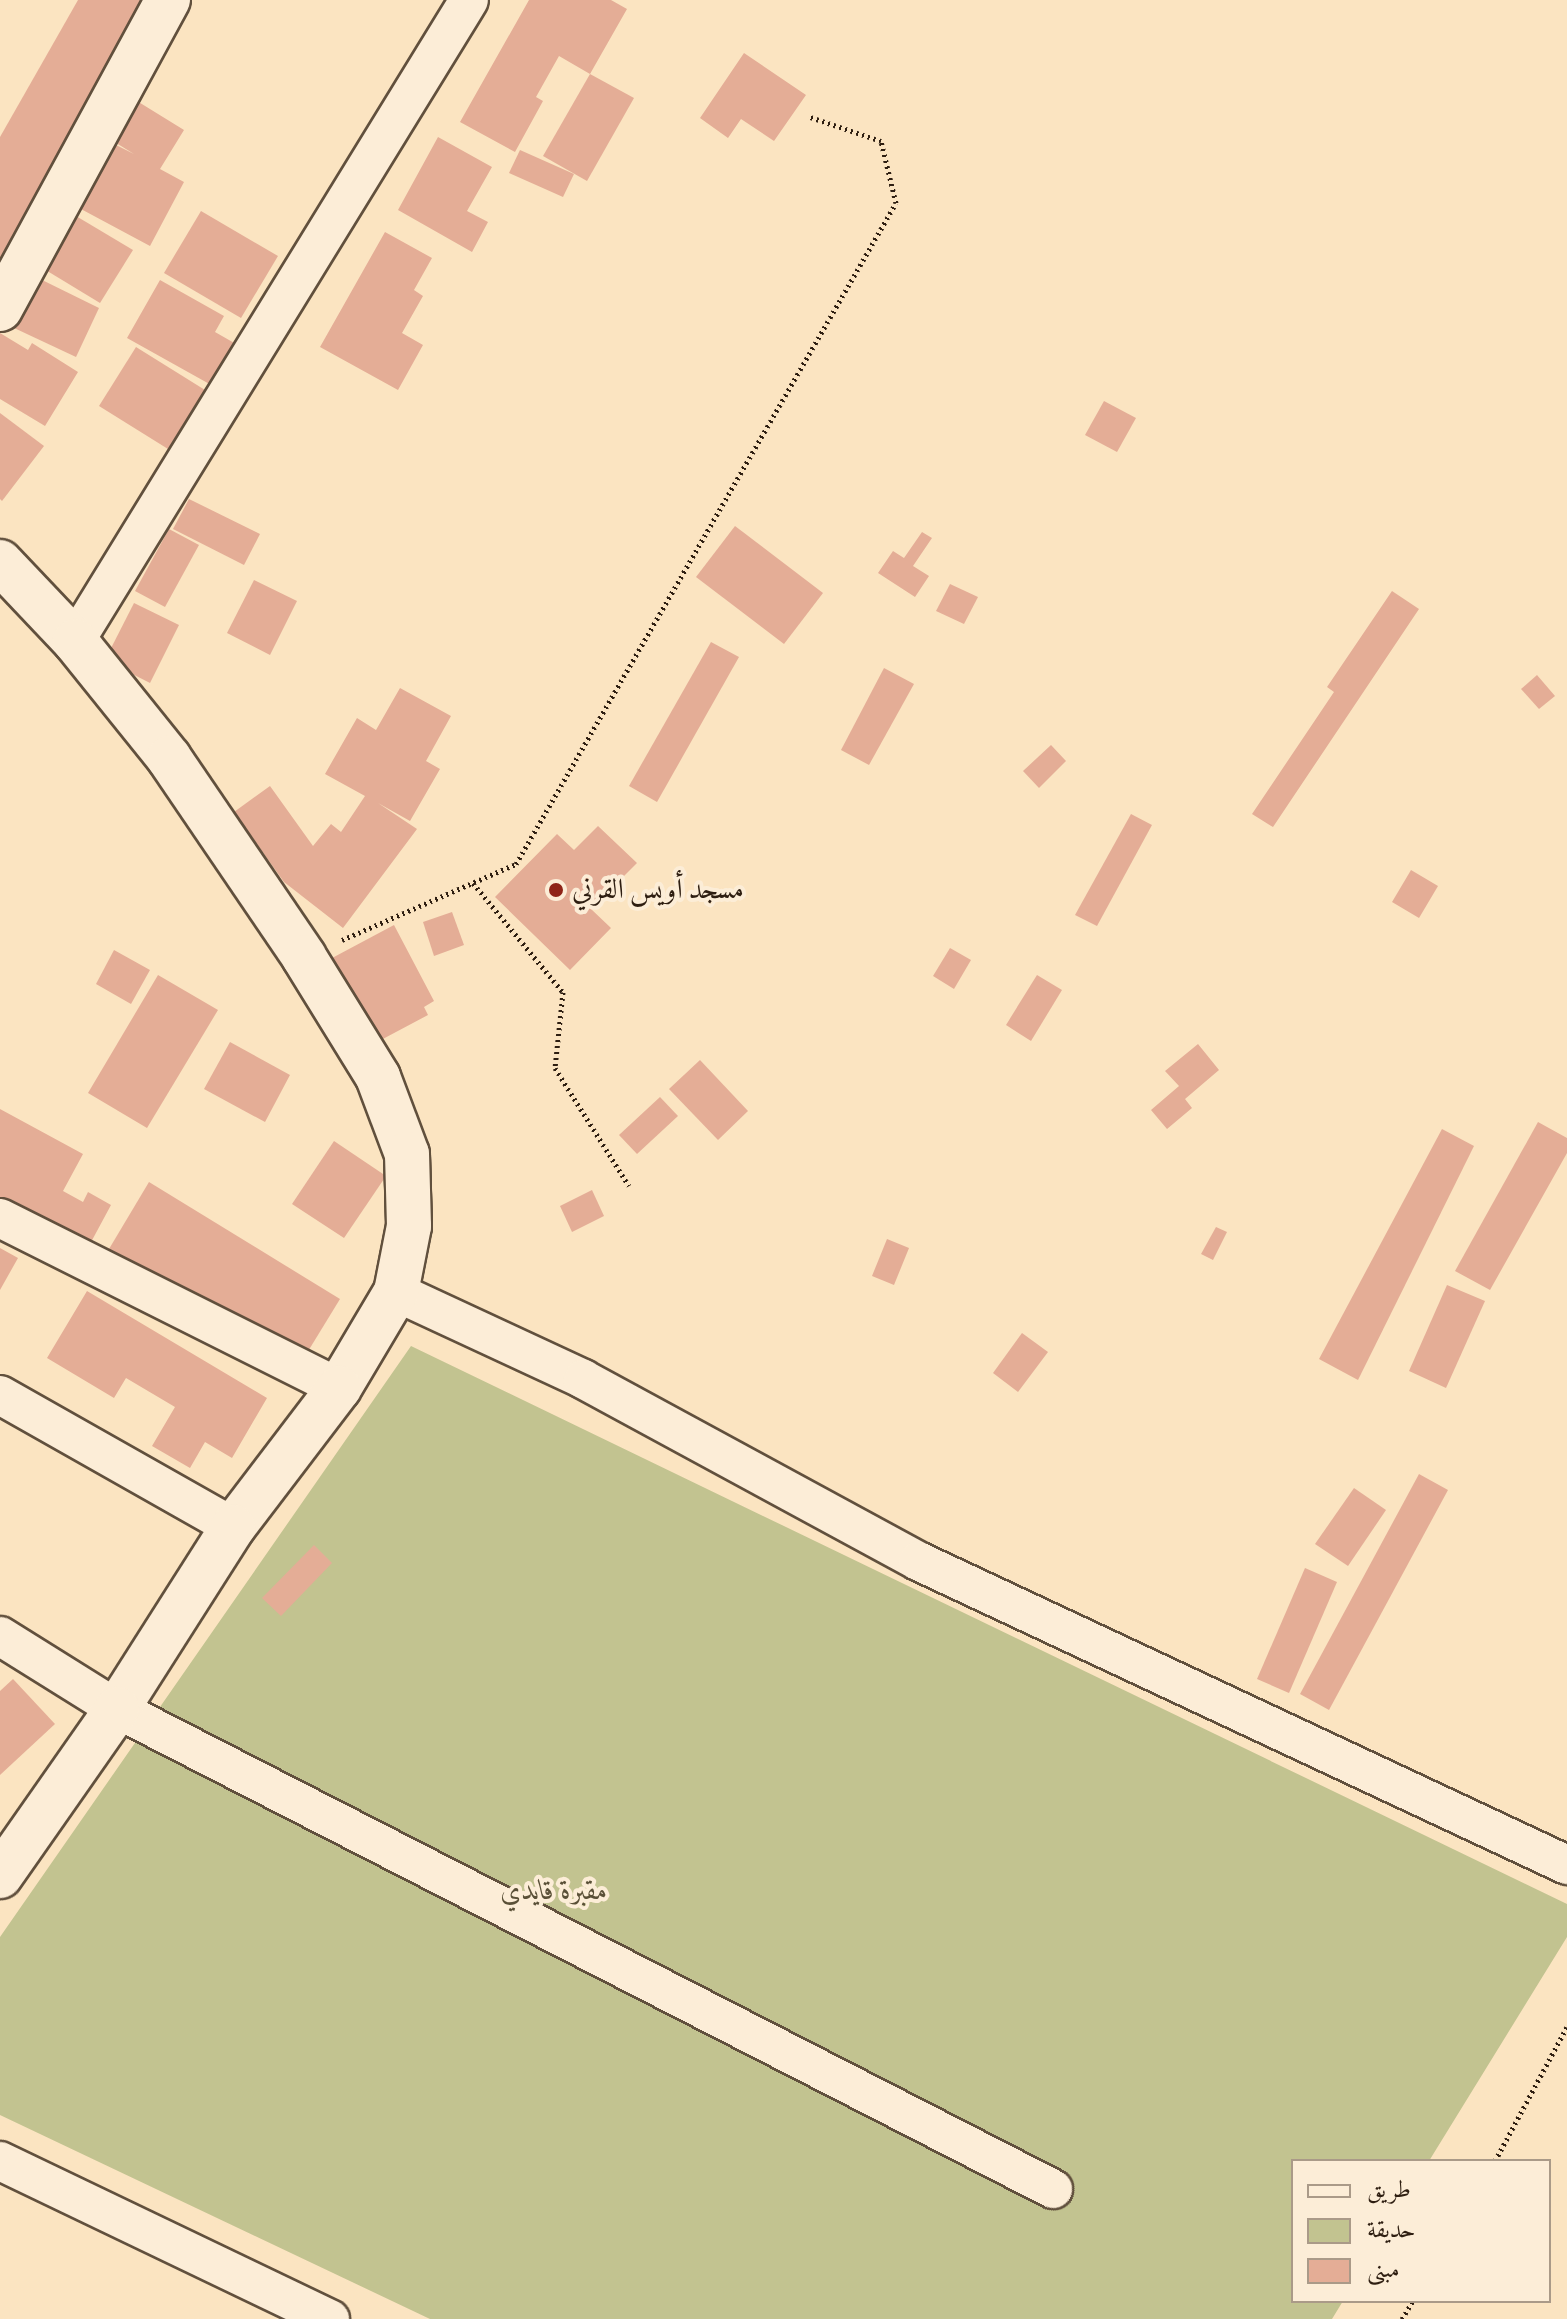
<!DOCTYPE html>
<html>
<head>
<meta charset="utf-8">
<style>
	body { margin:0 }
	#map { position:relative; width:1567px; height:2319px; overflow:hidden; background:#fbe4c1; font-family:"IM FELL DW Pica",Amiri,serif }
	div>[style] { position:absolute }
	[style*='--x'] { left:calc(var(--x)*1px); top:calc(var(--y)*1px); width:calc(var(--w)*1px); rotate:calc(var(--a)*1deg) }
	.green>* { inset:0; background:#c2c390 }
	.building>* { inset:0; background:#e4ad96 }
	.path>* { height:5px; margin-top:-2.5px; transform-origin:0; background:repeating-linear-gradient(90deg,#2e1e11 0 2px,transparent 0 6px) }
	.roads { filter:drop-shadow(2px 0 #61503d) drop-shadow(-2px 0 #61503d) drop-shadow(0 2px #61503d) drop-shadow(0 -2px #61503d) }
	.minor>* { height:38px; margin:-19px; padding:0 19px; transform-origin:19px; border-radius:19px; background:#fcedd7 }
	.tertiary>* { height:44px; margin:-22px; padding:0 22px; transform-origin:22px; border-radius:22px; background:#fcedd7 }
	.secondary>* { height:44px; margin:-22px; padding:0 22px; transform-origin:22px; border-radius:22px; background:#fcedd7 }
	.dots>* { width:22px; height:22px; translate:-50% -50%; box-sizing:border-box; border:4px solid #fcedd7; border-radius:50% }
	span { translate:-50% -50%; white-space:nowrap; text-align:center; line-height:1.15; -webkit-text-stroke:8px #fcedd7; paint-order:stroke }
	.poi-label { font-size:28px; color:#2e1e11 }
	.left { translate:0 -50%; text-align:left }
	.park-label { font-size:28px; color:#5a5037; font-style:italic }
	.legend { position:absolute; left:1291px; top:2159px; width:260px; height:144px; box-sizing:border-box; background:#fcedd7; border:2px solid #aa9a88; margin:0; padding:10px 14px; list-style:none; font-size:24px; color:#2e1e11 }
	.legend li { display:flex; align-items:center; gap:16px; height:40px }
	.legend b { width:40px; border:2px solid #aa9a88 }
</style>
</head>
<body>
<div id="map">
	<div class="green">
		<i style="clip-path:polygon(411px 1346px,1567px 1904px,1567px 1937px,1429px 2161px,1293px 2161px,1293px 2301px,1343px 2301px,1332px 2319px,430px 2319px,0 2115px,0 1937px)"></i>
	</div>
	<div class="building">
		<i style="clip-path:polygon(78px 0,143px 0,0 286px,0 137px)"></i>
		<i style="clip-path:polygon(529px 0,611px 0,627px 9px,590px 74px,559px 56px,536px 97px,543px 101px,515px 152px,460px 122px)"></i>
		<i style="clip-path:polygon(744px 53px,806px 95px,774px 141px,741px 119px,728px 138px,700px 118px)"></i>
		<i style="clip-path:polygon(590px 74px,634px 98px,587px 181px,543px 156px)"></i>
		<i style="clip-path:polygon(124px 93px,184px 130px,160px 169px,184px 182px,150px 246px,66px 201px,100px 137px,134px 154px,100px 133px)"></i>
		<i style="clip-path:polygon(438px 137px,492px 167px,467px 211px,488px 222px,472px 252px,398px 210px)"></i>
		<i style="clip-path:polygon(520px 150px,574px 174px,563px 197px,509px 173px)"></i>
		<i style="clip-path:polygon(201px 211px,278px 256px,241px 318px,164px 273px)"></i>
		<i style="clip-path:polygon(76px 216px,133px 250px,100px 303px,44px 269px)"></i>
		<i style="clip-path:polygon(385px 232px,432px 258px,414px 290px,423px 296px,402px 333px,423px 345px,398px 390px,320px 347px)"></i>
		<i style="clip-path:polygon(36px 277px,99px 308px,76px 357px,12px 327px)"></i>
		<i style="clip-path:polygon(160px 280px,224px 316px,215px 332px,236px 344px,213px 386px,127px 338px)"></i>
		<i style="clip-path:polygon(0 333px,28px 350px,32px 343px,78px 372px,45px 426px,0 399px)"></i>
		<i style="clip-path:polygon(136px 347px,205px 390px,168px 449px,99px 406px)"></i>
		<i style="clip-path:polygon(1104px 401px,1136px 418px,1117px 452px,1085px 435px)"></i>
		<i style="clip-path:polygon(0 413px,44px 446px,2px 501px,0 499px)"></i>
		<i style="clip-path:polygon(189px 499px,260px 534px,244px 565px,173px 529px)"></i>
		<i style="clip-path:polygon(735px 526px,823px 593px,784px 644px,696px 577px)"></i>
		<i style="clip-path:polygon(169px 529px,199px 545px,165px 607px,135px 591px)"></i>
		<i style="clip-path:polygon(922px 532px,932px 538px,913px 566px,929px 576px,915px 597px,878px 573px,893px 551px,904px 558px)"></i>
		<i style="clip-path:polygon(254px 580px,297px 601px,270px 655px,227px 633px)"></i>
		<i style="clip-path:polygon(950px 584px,978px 597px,964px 624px,936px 611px)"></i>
		<i style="clip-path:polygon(1392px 591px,1419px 609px,1273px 827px,1252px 814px,1334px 692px,1327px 687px)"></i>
		<i style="clip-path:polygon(134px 603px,179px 625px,150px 683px,105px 660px)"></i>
		<i style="clip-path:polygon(711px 642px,739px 657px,657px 802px,629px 786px)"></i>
		<i style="clip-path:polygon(884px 668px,914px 684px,869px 765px,841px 750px)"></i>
		<i style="clip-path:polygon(1537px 675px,1555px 696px,1539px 709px,1521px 689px)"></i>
		<i style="clip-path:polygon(400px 688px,451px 716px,426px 761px,440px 769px,410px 821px,378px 803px,417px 829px,343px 928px,284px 882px,234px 812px,270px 786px,313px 846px,331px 824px,341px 832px,365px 796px,325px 774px,357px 718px,376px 730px)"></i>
		<i style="clip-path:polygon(1051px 745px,1066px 761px,1039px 788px,1023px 771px)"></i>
		<i style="clip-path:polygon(1131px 814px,1152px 825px,1097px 926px,1075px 915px)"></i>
		<i style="clip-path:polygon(598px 826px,637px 863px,591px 909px,611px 928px,570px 970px,495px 897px,557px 834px,574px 850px)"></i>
		<i style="clip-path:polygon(1411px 870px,1438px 886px,1419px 918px,1392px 902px)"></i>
		<i style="clip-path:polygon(452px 912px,464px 945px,434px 956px,423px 922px)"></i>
		<i style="clip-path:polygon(394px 925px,434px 1001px,424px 1007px,428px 1015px,364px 1049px,319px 965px)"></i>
		<i style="clip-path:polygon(950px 948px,971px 960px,954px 989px,933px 976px)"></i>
		<i style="clip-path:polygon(114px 950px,150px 970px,131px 1004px,96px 984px)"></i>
		<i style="clip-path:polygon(158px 975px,218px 1010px,147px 1128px,88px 1093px)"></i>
		<i style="clip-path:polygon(1037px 975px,1062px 990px,1031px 1041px,1006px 1025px)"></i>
		<i style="clip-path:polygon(230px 1042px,290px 1075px,265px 1122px,204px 1089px)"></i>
		<i style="clip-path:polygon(1198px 1044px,1219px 1070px,1185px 1099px,1192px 1108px,1167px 1129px,1151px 1110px,1179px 1086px,1165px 1071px)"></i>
		<i style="clip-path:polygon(700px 1060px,748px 1111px,718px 1140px,669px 1089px)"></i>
		<i style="clip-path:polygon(660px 1097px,678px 1116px,637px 1154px,619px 1135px)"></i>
		<i style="clip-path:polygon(0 1109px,83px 1154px,63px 1191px,83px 1202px,88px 1192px,111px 1205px,90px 1244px,0 1197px)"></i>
		<i style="clip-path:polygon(1538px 1122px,1567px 1138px,1567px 1153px,1490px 1290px,1455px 1271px)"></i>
		<i style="clip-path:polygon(1442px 1129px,1474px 1146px,1358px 1380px,1319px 1359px)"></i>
		<i style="clip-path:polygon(334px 1141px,386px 1176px,344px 1238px,292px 1204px)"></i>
		<i style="clip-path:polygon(149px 1182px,340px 1299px,299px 1366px,109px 1249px)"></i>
		<i style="clip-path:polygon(592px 1190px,604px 1216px,572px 1232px,560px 1206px)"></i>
		<i style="clip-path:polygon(1216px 1227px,1227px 1232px,1213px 1260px,1201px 1254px)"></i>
		<i style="clip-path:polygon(887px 1239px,909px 1248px,894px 1285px,872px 1276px)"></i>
		<i style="clip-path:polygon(0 1248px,18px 1258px,0 1290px)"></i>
		<i style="clip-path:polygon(1447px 1285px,1485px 1301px,1446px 1388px,1409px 1371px)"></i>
		<i style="clip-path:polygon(87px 1291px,267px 1398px,232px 1458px,205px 1442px,190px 1468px,152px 1446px,175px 1407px,126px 1378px,114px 1398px,47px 1358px)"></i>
		<i style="clip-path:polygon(1022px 1333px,1048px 1352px,1018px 1392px,993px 1373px)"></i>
		<i style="clip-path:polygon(1419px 1474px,1448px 1490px,1329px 1710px,1300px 1694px)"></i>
		<i style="clip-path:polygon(1354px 1488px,1386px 1510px,1348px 1566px,1315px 1544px)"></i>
		<i style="clip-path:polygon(314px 1545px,332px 1563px,281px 1616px,262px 1598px)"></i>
		<i style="clip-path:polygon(1305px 1568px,1337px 1582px,1289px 1693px,1257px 1679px)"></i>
		<i style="clip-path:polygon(13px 1679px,55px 1724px,0 1775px,0 1691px)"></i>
	</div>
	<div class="path">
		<i style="--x:473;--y:883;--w:141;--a:50.5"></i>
		<i style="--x:563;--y:992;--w:76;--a:96"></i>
		<i style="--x:555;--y:1068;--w:139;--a:57.9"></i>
		<i style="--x:342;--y:940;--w:190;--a:-23.6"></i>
		<i style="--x:516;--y:864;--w:762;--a:-60.11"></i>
		<i style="--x:896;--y:203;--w:64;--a:-103.6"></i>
		<i style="--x:881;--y:141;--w:75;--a:-161.3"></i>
		<i style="--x:1495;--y:2161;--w:152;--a:-61.8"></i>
		<i style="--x:1402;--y:2319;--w:21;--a:-59"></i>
	</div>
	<div class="roads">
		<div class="minor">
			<i style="--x:75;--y:641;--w:752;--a:-58.42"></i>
			<i style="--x:0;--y:1218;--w:379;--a:26.6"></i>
			<i style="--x:396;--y:1292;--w:206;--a:24.9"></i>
			<i style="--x:583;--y:1379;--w:381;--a:28.5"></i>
			<i style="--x:918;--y:1561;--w:717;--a:25.1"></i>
			<i style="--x:0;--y:1395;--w:268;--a:29.5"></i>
			<i style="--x:0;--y:1636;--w:138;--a:32"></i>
			<i style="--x:117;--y:1709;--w:1052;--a:27.15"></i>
			<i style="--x:0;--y:2161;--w:366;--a:25.6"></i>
		</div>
		<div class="tertiary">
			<i style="--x:0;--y:562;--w:109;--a:46.5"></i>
			<i style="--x:75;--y:641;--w:150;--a:51.2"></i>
			<i style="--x:169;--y:758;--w:240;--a:55.8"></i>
			<i style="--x:304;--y:957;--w:141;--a:58.3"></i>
			<i style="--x:378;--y:1077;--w:82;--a:69.4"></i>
			<i style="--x:407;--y:1154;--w:72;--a:88.4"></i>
			<i style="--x:409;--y:1226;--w:67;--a:101.1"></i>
			<i style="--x:396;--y:1292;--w:112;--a:120.7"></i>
			<i style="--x:339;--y:1388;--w:175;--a:127.3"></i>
			<i style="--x:233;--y:1527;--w:216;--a:122.5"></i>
			<i style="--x:117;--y:1709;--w:204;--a:125"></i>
		</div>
		<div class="secondary">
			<i style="--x:0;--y:309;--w:352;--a:-61.5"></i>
		</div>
	</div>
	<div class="dots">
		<i style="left:556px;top:890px;background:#8f2418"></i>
	</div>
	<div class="poi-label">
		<span class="left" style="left:572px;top:890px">مسجد أويس القرني</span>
	</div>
	<div class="park-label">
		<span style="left:554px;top:1891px">مقبرة قايدي</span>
	</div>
	<ul class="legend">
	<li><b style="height:10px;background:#fcedd7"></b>طريق</li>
	<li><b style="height:22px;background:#c2c390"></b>حديقة</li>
	<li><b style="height:22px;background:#e4ad96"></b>مبنى</li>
	</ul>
</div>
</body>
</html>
